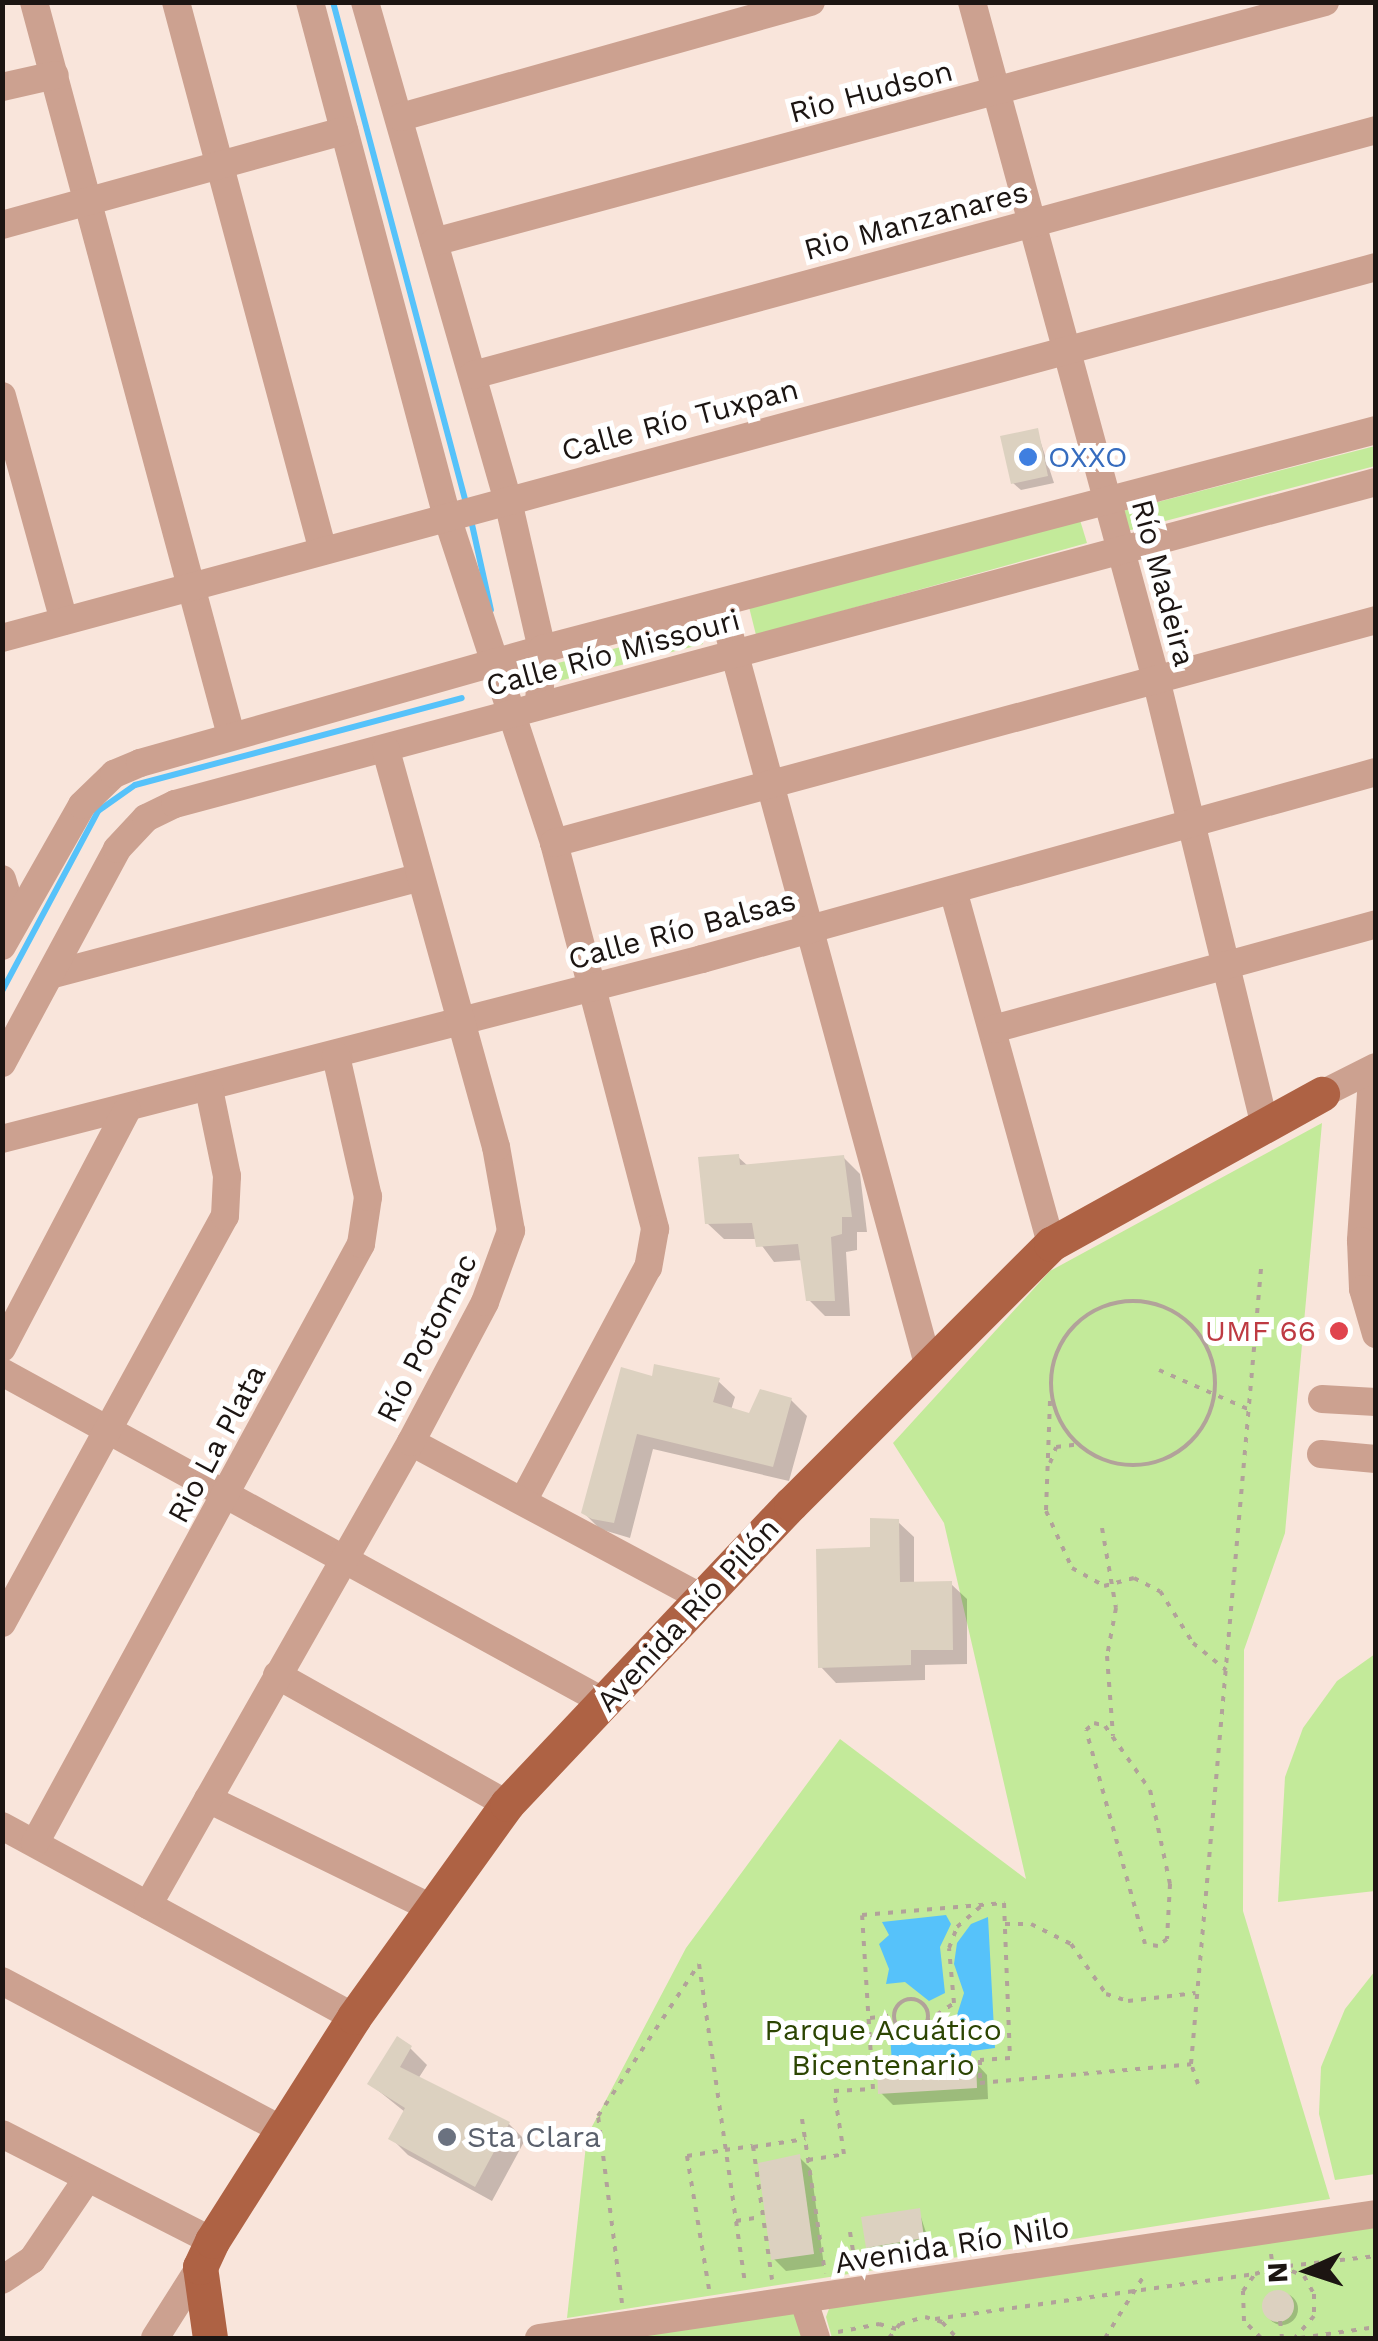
<!DOCTYPE html>
<html>
<head>
<meta charset="utf-8">
<style>
	body { margin:0 }
	#map { position:relative; width:1378px; height:2341px; overflow:hidden; background:#f9e5db; font-family:"Work Sans",sans-serif }
	div>[style] { position:absolute }
	[style*='--x'] { left:calc(var(--x)*1px); top:calc(var(--y)*1px); width:calc(var(--w)*1px); rotate:calc(var(--a)*1deg) }
	.green>* { inset:0; background:#c3ea9a }
	.water>* { inset:0; background:#56c2fa }
	.shadow>* { inset:0; background:#0003 }
	.round { border-radius:50% }
	.stream>* { height:6px; margin:-3px; padding:0 3px; transform-origin:3px; border-radius:3px; background:#56c2fa }
	.building>* { inset:0; background:#dcd1c0 }
	.path>* { height:4px; margin-top:-2px; transform-origin:0; background:repeating-linear-gradient(90deg,#b2a29a 0 5px,transparent 0 13px) }
	.path>.ring { margin:-2px; padding:0; box-sizing:content-box; background:none; border:4px solid #b2a29a; border-radius:50% }
	.minor>* { height:28px; margin:-14px; padding:0 14px; transform-origin:14px; border-radius:14px; background:#cca190 }
	.major>* { height:35px; margin:-17.5px; padding:0 17.5px; transform-origin:17.5px; border-radius:17.5px; background:#ae6244 }
	.dots>* { width:28px; height:28px; translate:-50% -50%; box-sizing:border-box; border:5px solid #fff; border-radius:50% }
	span { translate:-50% -50%; white-space:nowrap; text-align:center; line-height:1.15; -webkit-text-stroke:10px #fff; paint-order:stroke }
	.street-label { font-size:30px; color:#1c1512 }
	.shop-label { font-size:30px; color:#366cbe }
	.left { translate:0 -50%; text-align:left }
	.health-label { font-size:30px; color:#be3a42 }
	.right { translate:-100% -50%; text-align:right }
	.park-label { font-size:30px; color:#2c4502 }
	.worship-label { font-size:30px; color:#5b616d }
	.frame { position:absolute; inset:0; border:5px solid #1c1512; pointer-events:none }
	.north { position:absolute; left:1258px; top:2221px; width:100px; height:100px; -webkit-text-stroke:8px #fff; paint-order:stroke; rotate:267deg; font-size:28px; font-weight:700; line-height:40px; text-align:center; color:#1c1512 }
	.north::after { content:''; display:block; margin:auto; width:35px; height:45px; background:#1c1512; clip-path:polygon(50% 0,100% 100%,50% 72%,0 100%) }
</style>
</head>
<body>
<div id="map">
	<div class="green">
		<i style="clip-path:polygon(1375px 446px,1375px 466px,1127px 531px,1119px 512px)"></i>
		<i style="clip-path:polygon(1080px 520px,1087px 543px,756px 635px,749px 607px)"></i>
		<i style="clip-path:polygon(699px 627px,703px 644px,547px 684px,554px 664px)"></i>
		<i style="clip-path:polygon(1322px 1123px,1285px 1533px,1244px 1650px,1243px 1911px,1330px 2199px,567px 2318px,587px 2136px,686px 1948px,840px 1739px,1026px 1879px,944px 1523px,893px 1443px,1050px 1271px)"></i>
		<i style="clip-path:polygon(1375px 1654px,1375px 1891px,1278px 1902px,1285px 1777px,1303px 1728px,1337px 1681px)"></i>
		<i style="clip-path:polygon(1375px 1971px,1375px 2174px,1335px 2180px,1319px 2114px,1321px 2067px,1345px 2009px)"></i>
		<i style="clip-path:polygon(1375px 2218px,1375px 2338px,832px 2338px,826px 2317px,830px 2306px)"></i>
		<i style="clip-path:polygon(795px 2310px,807px 2338px,579px 2338px)"></i>
	</div>
	<div class="water">
		<i style="clip-path:polygon(946px 1915px,951px 1924px,940px 1947px,945px 1993px,929px 2001px,905px 1982px,886px 1984px,889px 1969px,879px 1944px,889px 1935px,882px 1922px)"></i>
		<i style="clip-path:polygon(988px 1917px,995px 2048px,972px 2051px,970px 2058px,892px 2063px,890px 2035px,921px 2042px,956px 2018px,964px 1993px,954px 1964px,957px 1943px,971px 1924px)"></i>
	</div>
	<div class="shadow">
		<i style="clip-path:polygon(1037px 431px,1054px 483px,1021px 490px,1013px 483px)"></i>
		<i style="clip-path:polygon(738px 1157px,748px 1166px,843px 1157px,860px 1174px,867px 1232px,857px 1232px,857px 1250px,846px 1252px,850px 1316px,825px 1316px,808px 1299px,803px 1260px,774px 1262px,757px 1239px,724px 1239px,707px 1223px)"></i>
		<i style="clip-path:polygon(653px 1379px,718px 1381px,735px 1397px,731px 1410px,751px 1417px,791px 1400px,807px 1416px,789px 1481px,653px 1449px,630px 1538px,600px 1529px,584px 1513px)"></i>
		<i style="clip-path:polygon(898px 1522px,914px 1537px,914px 1584px,951px 1584px,967px 1599px,967px 1664px,925px 1665px,925px 1680px,836px 1683px,821px 1667px,872px 1550px)"></i>
		<i style="clip-path:polygon(410px 2048px,427px 2065px,418px 2079px,509px 2124px,525px 2140px,492px 2201px,408px 2155px,391px 2138px,405px 2112px,370px 2084px)"></i>
		<i style="clip-path:polygon(975px 2062px,987px 2075px,988px 2099px,893px 2105px,881px 2093px)"></i>
		<i style="clip-path:polygon(799px 2157px,811px 2169px,824px 2266px,786px 2271px,774px 2259px)"></i>
		<i style="clip-path:polygon(919px 2211px,930px 2245px,876px 2254px,868px 2246px)"></i>
		<i class="round" style="left:1266px;top:2293px;width:32px;height:32px"></i>
	</div>
	<div class="stream">
		<i style="--x:333;--y:2;--w:518;--a:75.13"></i>
		<i style="--x:471;--y:520;--w:92;--a:77.5"></i>
		<i style="--x:2;--y:991;--w:204;--a:-61.9"></i>
		<i style="--x:98;--y:811;--w:45;--a:-35.1"></i>
		<i style="--x:135;--y:785;--w:338;--a:-14.9"></i>
	</div>
	<div class="building">
		<i style="clip-path:polygon(1038px 428px,1048px 476px,1011px 484px,1000px 436px)"></i>
		<i style="clip-path:polygon(739px 1154px,740px 1165px,844px 1155px,852px 1217px,842px 1217px,842px 1234px,831px 1237px,835px 1301px,806px 1301px,798px 1244px,756px 1247px,752px 1223px,705px 1224px,698px 1157px)"></i>
		<i style="clip-path:polygon(654px 1364px,720px 1378px,713px 1402px,749px 1413px,760px 1389px,792px 1398px,773px 1467px,637px 1434px,614px 1523px,592px 1519px,581px 1513px,621px 1367px,652px 1376px)"></i>
		<i style="clip-path:polygon(870px 1518px,899px 1519px,900px 1582px,952px 1581px,953px 1650px,911px 1650px,911px 1665px,818px 1668px,816px 1549px,870px 1547px)"></i>
		<i style="clip-path:polygon(397px 2036px,412px 2046px,400px 2067px,510px 2122px,475px 2187px,388px 2139px,405px 2108px,367px 2084px)"></i>
		<i style="clip-path:polygon(976px 2060px,977px 2088px,878px 2094px,877px 2066px)"></i>
		<i style="clip-path:polygon(800px 2154px,814px 2254px,771px 2260px,758px 2163px)"></i>
		<i style="clip-path:polygon(920px 2208px,924px 2238px,866px 2248px,861px 2217px)"></i>
		<i class="round" style="left:1262px;top:2290px;width:32px;height:32px"></i>
	</div>
	<div class="path">
		<i class="ring" style="left:1051px;top:1301px;width:160px;height:160px"></i>
		<i style="--x:1159;--y:1370;--w:97;--a:23.7"></i>
		<i style="--x:1050;--y:1401;--w:110;--a:92.1"></i>
		<i style="--x:1046;--y:1511;--w:63;--a:65.5"></i>
		<i style="--x:1072;--y:1568;--w:37;--a:29"></i>
		<i style="--x:1104;--y:1586;--w:31;--a:-15"></i>
		<i style="--x:1134;--y:1578;--w:29;--a:27"></i>
		<i style="--x:1160;--y:1591;--w:62;--a:57.6"></i>
		<i style="--x:1193;--y:1643;--w:43;--a:39.3"></i>
		<i style="--x:1050;--y:1463;--w:17;--a:-69"></i>
		<i style="--x:1056;--y:1447;--w:23;--a:-7"></i>
		<i style="--x:1102;--y:1528;--w:81;--a:80.1"></i>
		<i style="--x:1116;--y:1608;--w:49;--a:100.6"></i>
		<i style="--x:1107;--y:1656;--w:80;--a:85.7"></i>
		<i style="--x:1094;--y:1723;--w:11;--a:15"></i>
		<i style="--x:1105;--y:1726;--w:78;--a:54.9"></i>
		<i style="--x:1150;--y:1790;--w:96;--a:78"></i>
		<i style="--x:1170;--y:1884;--w:55;--a:93.1"></i>
		<i style="--x:1167;--y:1939;--w:11;--a:142"></i>
		<i style="--x:1158;--y:1946;--w:13;--a:-171"></i>
		<i style="--x:1145;--y:1944;--w:222;--a:-105.4"></i>
		<i style="--x:1086;--y:1730;--w:11;--a:-41"></i>
		<i style="--x:1005;--y:1924;--w:26;--a:0"></i>
		<i style="--x:1031;--y:1924;--w:45;--a:26.6"></i>
		<i style="--x:1071;--y:1944;--w:61;--a:55"></i>
		<i style="--x:1106;--y:1994;--w:23;--a:18"></i>
		<i style="--x:1128;--y:2001;--w:68;--a:-6.7"></i>
		<i class="ring" style="left:894px;top:1999px;width:30px;height:30px"></i>
		<i style="--x:870;--y:2018;--w:25;--a:-7"></i>
		<i style="--x:926;--y:2022;--w:34;--a:-34"></i>
		<i style="--x:954;--y:2003;--w:55;--a:-95.2"></i>
		<i style="--x:949;--y:1948;--w:22;--a:-69"></i>
		<i style="--x:957;--y:1927;--w:32;--a:-41"></i>
		<i style="--x:1198;--y:2084;--w:21;--a:-109"></i>
		<i style="--x:1191;--y:2064;--w:799;--a:-84.97"></i>
		<i style="--x:802;--y:2119;--w:156;--a:81.5"></i>
		<i style="--x:753;--y:2147;--w:53;--a:-8.7"></i>
		<i style="--x:808;--y:2160;--w:36;--a:-9"></i>
		<i style="--x:844;--y:2154;--w:64;--a:-99"></i>
		<i style="--x:834;--y:2091;--w:39;--a:-3"></i>
		<i style="--x:873;--y:2089;--w:174;--a:-93.6"></i>
		<i style="--x:862;--y:1915;--w:143;--a:-4.8"></i>
		<i style="--x:1004;--y:1903;--w:155;--a:87.8"></i>
		<i style="--x:1010;--y:2058;--w:30;--a:176"></i>
		<i style="--x:980;--y:2060;--w:23;--a:90"></i>
		<i style="--x:980;--y:2083;--w:212;--a:-5.1"></i>
		<i style="--x:736;--y:2221;--w:25;--a:-9"></i>
		<i style="--x:850;--y:2232;--w:31;--a:81"></i>
		<i style="--x:1271;--y:2254;--w:35;--a:82"></i>
		<i style="--x:854;--y:2261;--w:41;--a:-8.3"></i>
		<i style="--x:1288;--y:2266;--w:89;--a:-6.5"></i>
		<i style="--x:709;--y:2289;--w:135;--a:-99.4"></i>
		<i style="--x:687;--y:2156;--w:38;--a:-9"></i>
		<i style="--x:725;--y:2150;--w:28;--a:-8"></i>
		<i style="--x:753;--y:2146;--w:135;--a:81.9"></i>
		<i style="--x:622;--y:2303;--w:189;--a:-97.3"></i>
		<i style="--x:598;--y:2116;--w:182;--a:-56.4"></i>
		<i style="--x:699;--y:1964;--w:324;--a:81.8"></i>
		<i style="--x:935;--y:2319;--w:323;--a:-8"></i>
		<i style="--x:1280;--y:2321;--w:17;--a:83"></i>
		<i style="--x:838;--y:2332;--w:42;--a:-11"></i>
		<i style="--x:879;--y:2324;--w:18;--a:16"></i>
		<i style="--x:889;--y:2338;--w:18;--a:-52"></i>
		<i style="--x:900;--y:2324;--w:26;--a:-16"></i>
		<i style="--x:925;--y:2317;--w:18;--a:16"></i>
		<i style="--x:942;--y:2322;--w:22;--a:47"></i>
		<i style="--x:1105;--y:2338;--w:75;--a:-58"></i>
		<i style="--x:1261;--y:2338;--w:24;--a:-135"></i>
		<i style="--x:1244;--y:2321;--w:30;--a:-92"></i>
		<i style="--x:1243;--y:2291;--w:21;--a:-55"></i>
		<i style="--x:1255;--y:2274;--w:26;--a:-18"></i>
		<i style="--x:1280;--y:2266;--w:26;--a:23"></i>
		<i style="--x:1304;--y:2276;--w:21;--a:61"></i>
		<i style="--x:1314;--y:2294;--w:22;--a:90"></i>
		<i style="--x:1314;--y:2316;--w:29;--a:131"></i>
		<i style="--x:1300;--y:2338;--w:77;--a:-8.2"></i>
	</div>
	<div class="minor">
		<i style="--x:34;--y:2;--w:759;--a:74.96"></i>
		<i style="--x:176;--y:2;--w:568;--a:75.01"></i>
		<i style="--x:310;--y:2;--w:533;--a:75.1"></i>
		<i style="--x:447;--y:517;--w:343;--a:71.8"></i>
		<i style="--x:554;--y:843;--w:399;--a:75.3"></i>
		<i style="--x:655;--y:1229;--w:39;--a:100"></i>
		<i style="--x:648;--y:1267;--w:265;--a:118.1"></i>
		<i style="--x:365;--y:2;--w:519;--a:74.01"></i>
		<i style="--x:508;--y:501;--w:152;--a:77.1"></i>
		<i style="--x:542;--y:649;--w:55;--a:93.1"></i>
		<i style="--x:972;--y:2;--w:702;--a:74.8"></i>
		<i style="--x:1156;--y:679;--w:459;--a:76.3"></i>
		<i style="--x:2;--y:87;--w:54;--a:-12.8"></i>
		<i style="--x:401;--y:117;--w:426;--a:-15.7"></i>
		<i style="--x:2;--y:225;--w:355;--a:-15.4"></i>
		<i style="--x:434;--y:242;--w:923;--a:-15.08"></i>
		<i style="--x:473;--y:375;--w:936;--a:-15.18"></i>
		<i style="--x:2;--y:396;--w:233;--a:74.6"></i>
		<i style="--x:721;--y:604;--w:788;--a:74.76"></i>
		<i style="--x:2;--y:638;--w:1423;--a:-15.11"></i>
		<i style="--x:554;--y:843;--w:852;--a:-15.18"></i>
		<i style="--x:2;--y:879;--w:45;--a:73.2"></i>
		<i style="--x:953;--y:890;--w:367;--a:74.5"></i>
		<i style="--x:2;--y:946;--w:162;--a:-60.4"></i>
		<i style="--x:82;--y:805;--w:45;--a:-44.1"></i>
		<i style="--x:114;--y:774;--w:28;--a:-23"></i>
		<i style="--x:140;--y:763;--w:418;--a:-15.8"></i>
		<i style="--x:542;--y:649;--w:862;--a:-14.71"></i>
		<i style="--x:50;--y:975;--w:379;--a:-14.8"></i>
		<i style="--x:993;--y:1029;--w:397;--a:-15.3"></i>
		<i style="--x:2;--y:1063;--w:243;--a:-61.7"></i>
		<i style="--x:117;--y:849;--w:42;--a:-46.9"></i>
		<i style="--x:146;--y:818;--w:32;--a:-26"></i>
		<i style="--x:175;--y:804;--w:1243;--a:-15.01"></i>
		<i style="--x:1371;--y:1093;--w:148;--a:93.9"></i>
		<i style="--x:1361;--y:1241;--w:48;--a:87.6"></i>
		<i style="--x:1363;--y:1289;--w:47;--a:73.9"></i>
		<i style="--x:1322;--y:1094;--w:60;--a:-26.6"></i>
		<i style="--x:2;--y:1139;--w:723;--a:-14.42"></i>
		<i style="--x:702;--y:959;--w:699;--a:-15.51"></i>
		<i style="--x:2;--y:1348;--w:269;--a:-62.3"></i>
		<i style="--x:2;--y:1372;--w:689;--a:28.72"></i>
		<i style="--x:1322;--y:1399;--w:54;--a:3.2"></i>
		<i style="--x:411;--y:1442;--w:332;--a:28.2"></i>
		<i style="--x:1321;--y:1454;--w:55;--a:5.2"></i>
		<i style="--x:2;--y:1623;--w:464;--a:-61.3"></i>
		<i style="--x:225;--y:1216;--w:40;--a:-87.1"></i>
		<i style="--x:227;--y:1176;--w:89;--a:-101.7"></i>
		<i style="--x:277;--y:1675;--w:264;--a:29.3"></i>
		<i style="--x:208;--y:1799;--w:246;--a:26"></i>
		<i style="--x:2;--y:1826;--w:400;--a:28.5"></i>
		<i style="--x:35;--y:1843;--w:682;--a:-61.44"></i>
		<i style="--x:361;--y:1244;--w:48;--a:-81.5"></i>
		<i style="--x:368;--y:1197;--w:145;--a:-102.8"></i>
		<i style="--x:148;--y:1905;--w:532;--a:-60.4"></i>
		<i style="--x:411;--y:1442;--w:158;--a:-62.1"></i>
		<i style="--x:485;--y:1302;--w:76;--a:-69.9"></i>
		<i style="--x:511;--y:1231;--w:85;--a:-100.1"></i>
		<i style="--x:496;--y:1147;--w:412;--a:-105.5"></i>
		<i style="--x:2;--y:1981;--w:319;--a:28"></i>
		<i style="--x:2;--y:2134;--w:236;--a:27"></i>
		<i style="--x:2;--y:2280;--w:36;--a:-34"></i>
		<i style="--x:32;--y:2260;--w:98;--a:-55.8"></i>
		<i style="--x:804;--y:2301;--w:39;--a:72"></i>
		<i style="--x:155;--y:2338;--w:84;--a:-57.6"></i>
		<i style="--x:539;--y:2338;--w:846;--a:-8.43"></i>
	</div>
	<div class="major">
		<i style="--x:210;--y:2338;--w:72;--a:-98"></i>
		<i style="--x:200;--y:2267;--w:29;--a:-65"></i>
		<i style="--x:212;--y:2241;--w:265;--a:-57.6"></i>
		<i style="--x:354;--y:2017;--w:262;--a:-54.3"></i>
		<i style="--x:507;--y:1804;--w:413;--a:-46.6"></i>
		<i style="--x:791;--y:1504;--w:368;--a:-45"></i>
		<i style="--x:1051;--y:1244;--w:310;--a:-29"></i>
	</div>
	<div class="dots">
		<i style="left:1028px;top:457px;background:#3f7fe0"></i>
		<i style="left:1339px;top:1331px;background:#e0444e"></i>
		<i style="left:447px;top:2137px;background:#6b7280"></i>
	</div>
	<div class="street-label">
		<span style="left:871px;top:92px;rotate:-15deg">Rio Hudson</span>
		<span style="left:916px;top:221px;rotate:-15deg">Rio Manzanares</span>
		<span style="left:680px;top:420px;rotate:-15deg">Calle Río Tuxpan</span>
		<span style="left:1163px;top:583px;rotate:75deg">Río Madeira</span>
		<span style="left:613px;top:653px;rotate:-15deg">Calle Río Missouri</span>
		<span style="left:682px;top:930px;rotate:-15deg">Calle Río Balsas</span>
		<span style="left:427px;top:1338px;rotate:-63deg">Río Potomac</span>
		<span style="left:217px;top:1444px;rotate:-62deg">Rio La Plata</span>
		<span style="left:688px;top:1615px;rotate:-47deg">Avenida Río Pilón</span>
		<span style="left:952px;top:2245px;rotate:-9deg">Avenida Río Nilo</span>
	</div>
	<div class="shop-label">
		<span class="left" style="left:1048px;top:457px">OXXO</span>
	</div>
	<div class="health-label">
		<span class="right" style="left:1316px;top:1331px">UMF 66</span>
	</div>
	<div class="park-label">
		<span style="left:883px;top:2047px">Parque Acuático<br>Bicentenario</span>
	</div>
	<div class="worship-label">
		<span class="left" style="left:467px;top:2137px">Sta Clara</span>
	</div>
	<div class="frame"></div>
	<div class="north">N</div>
</div>
</body>
</html>
